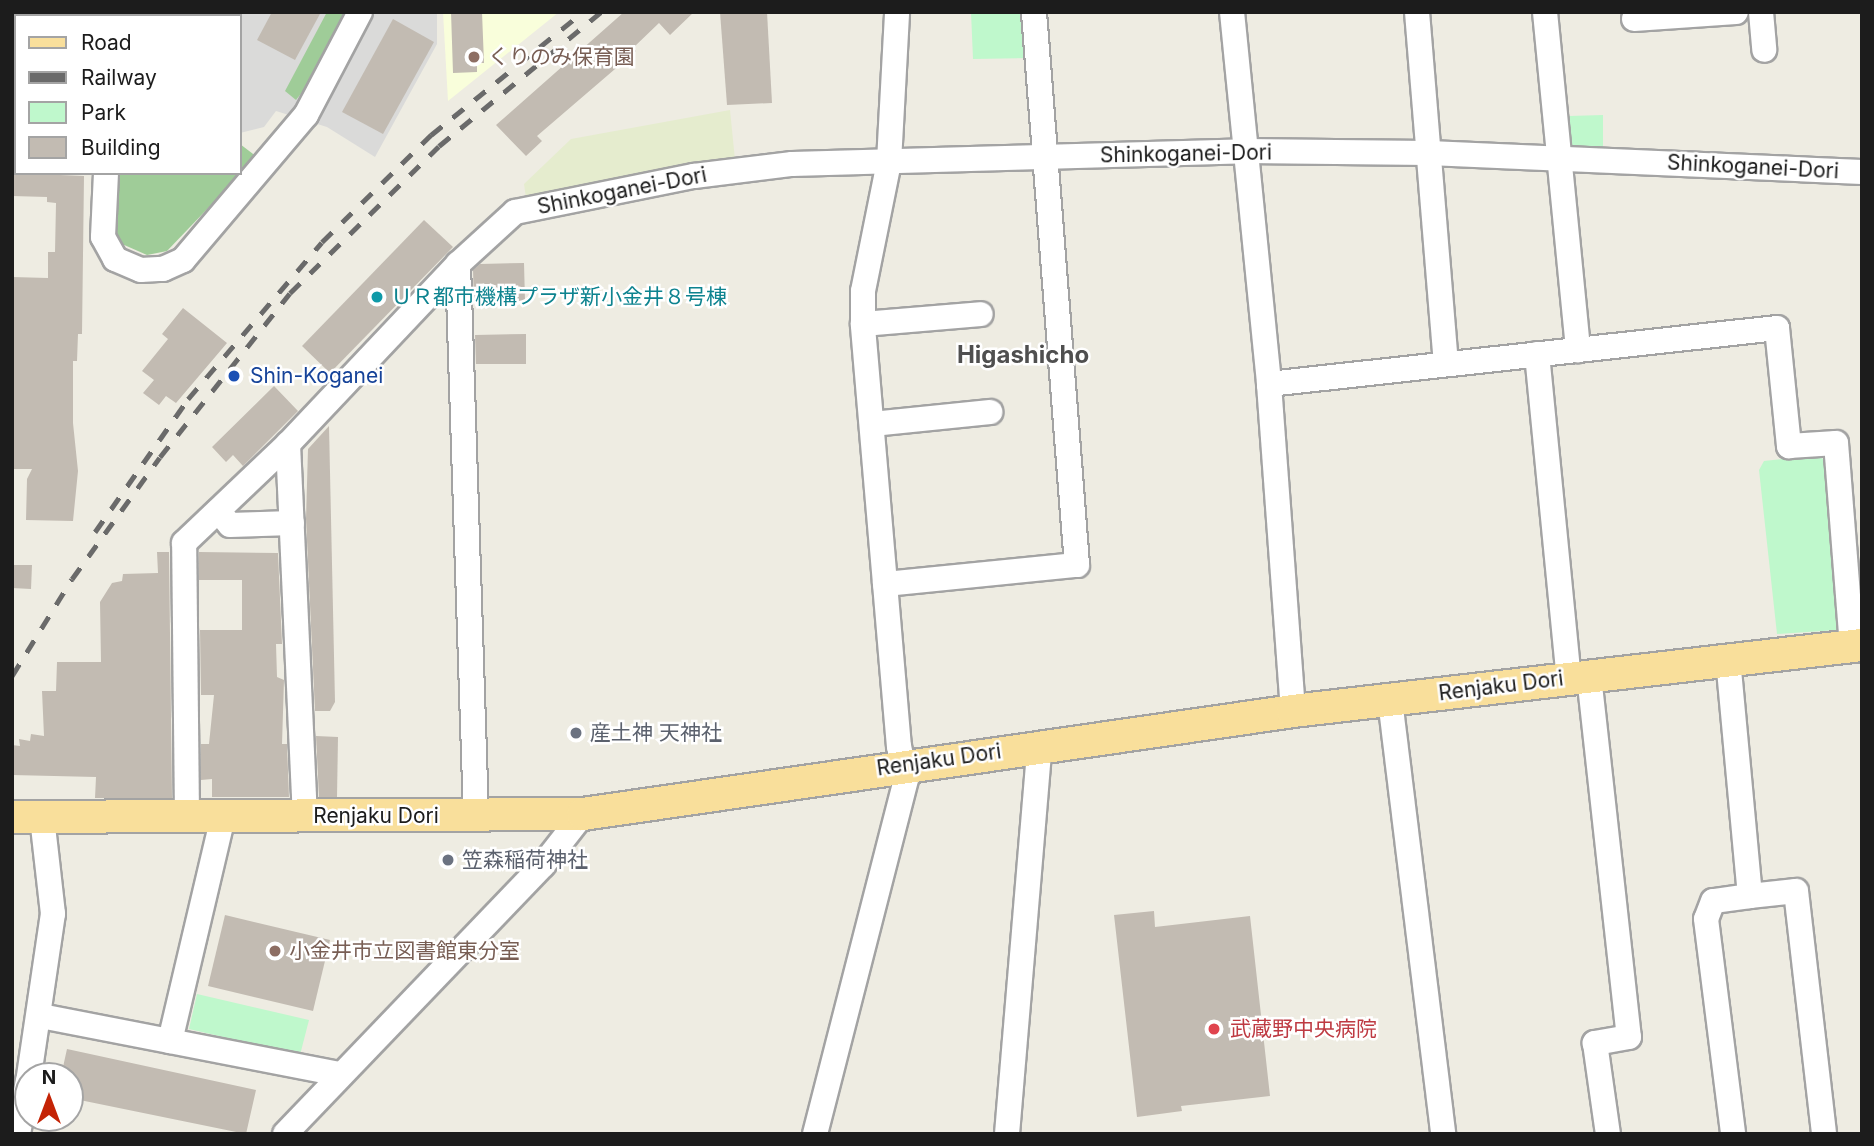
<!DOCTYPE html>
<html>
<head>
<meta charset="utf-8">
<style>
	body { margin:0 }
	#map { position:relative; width:1874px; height:1146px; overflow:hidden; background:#eeece2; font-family:Inter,"Noto Sans JP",sans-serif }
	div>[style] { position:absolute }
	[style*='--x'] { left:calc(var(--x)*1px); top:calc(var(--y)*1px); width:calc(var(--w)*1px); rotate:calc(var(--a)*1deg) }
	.residential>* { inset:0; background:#dadad9 }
	.education>* { inset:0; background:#f9fedb }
	.farmland>* { inset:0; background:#e5ecce }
	.forest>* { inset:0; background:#9fcc98 }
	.park>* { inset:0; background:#bff8cc }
	.building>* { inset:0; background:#c2bbb2 }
	.roads { filter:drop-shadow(2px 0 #a3a3a3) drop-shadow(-2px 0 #a3a3a3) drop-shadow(0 2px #a3a3a3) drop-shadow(0 -2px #a3a3a3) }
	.minor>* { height:24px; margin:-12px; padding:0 12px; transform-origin:12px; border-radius:12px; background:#fff }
	.major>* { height:32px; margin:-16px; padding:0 16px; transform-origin:16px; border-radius:16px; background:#f9df9b }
	.rail>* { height:5px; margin-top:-2.5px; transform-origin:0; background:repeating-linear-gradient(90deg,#6a6a6a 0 14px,transparent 0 28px) }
	.dots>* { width:19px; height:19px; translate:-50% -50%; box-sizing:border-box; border:4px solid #fff; border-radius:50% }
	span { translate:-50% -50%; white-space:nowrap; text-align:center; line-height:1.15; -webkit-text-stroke:5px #fff; paint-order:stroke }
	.education-label { font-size:21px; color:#785e54 }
	.left { translate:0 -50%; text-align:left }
	.street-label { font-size:21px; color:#1c1c1c }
	.culture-label { font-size:21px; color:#0d838f }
	.transit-label { font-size:21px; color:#164399 }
	.worship-label { font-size:21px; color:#5b616d }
	.health-label { font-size:21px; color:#be3a42 }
	.quarter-label { font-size:24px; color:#4f4f4f; font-weight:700 }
	.frame { position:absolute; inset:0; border:14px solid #1c1c1c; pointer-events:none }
	.legend { position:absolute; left:14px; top:14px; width:228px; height:161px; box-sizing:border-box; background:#fff; border:2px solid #a4a4a4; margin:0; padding:9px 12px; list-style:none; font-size:21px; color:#1c1c1c }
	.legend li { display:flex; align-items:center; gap:14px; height:35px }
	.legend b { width:35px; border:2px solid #a4a4a4 }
	.north { position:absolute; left:14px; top:1062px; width:70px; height:70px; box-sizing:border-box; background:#fff; border:2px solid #a4a4a4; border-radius:50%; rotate:0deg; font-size:19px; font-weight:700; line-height:28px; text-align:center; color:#1c1c1c }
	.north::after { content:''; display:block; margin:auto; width:24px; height:32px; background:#c42305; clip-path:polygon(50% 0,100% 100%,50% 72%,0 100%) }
</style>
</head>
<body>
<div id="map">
	<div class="residential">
		<i style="clip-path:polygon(131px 12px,437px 12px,437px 44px,375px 157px,327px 127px,276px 111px,264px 127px,240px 133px,240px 16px,131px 16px)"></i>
	</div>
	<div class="education">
		<i style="clip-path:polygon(443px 12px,559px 12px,448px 101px)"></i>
	</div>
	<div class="farmland">
		<i style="clip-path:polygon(730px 110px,735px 160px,526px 198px,524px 184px,571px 139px)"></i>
	</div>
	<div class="forest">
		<i style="clip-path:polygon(327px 12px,353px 12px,329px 58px,296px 100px,285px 91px)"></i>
		<i style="clip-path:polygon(240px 144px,257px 157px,167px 251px,147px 255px,122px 244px,116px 232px,117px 173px,240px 173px)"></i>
	</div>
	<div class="park">
		<i style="clip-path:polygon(971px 12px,1024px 12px,1029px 58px,973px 59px)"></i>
		<i style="clip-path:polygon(1603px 115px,1603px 147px,1570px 148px,1569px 116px)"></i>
		<i style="clip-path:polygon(1817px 455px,1826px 461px,1837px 630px,1777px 634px,1759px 470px,1764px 461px)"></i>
		<i style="clip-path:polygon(197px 994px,309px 1020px,300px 1055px,189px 1029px)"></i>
	</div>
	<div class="building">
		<i style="clip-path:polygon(272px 12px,321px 12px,295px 60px,257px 40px)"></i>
		<i style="clip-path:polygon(451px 12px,482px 12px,484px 63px,477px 63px,477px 72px,453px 73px)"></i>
		<i style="clip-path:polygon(624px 12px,694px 12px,670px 35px,659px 23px,633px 48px,636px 51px,537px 136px,542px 141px,526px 156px,496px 125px)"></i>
		<i style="clip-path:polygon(720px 12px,767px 12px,772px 103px,727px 105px)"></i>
		<i style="clip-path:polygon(393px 19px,434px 42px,383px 134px,342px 112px)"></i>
		<i style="clip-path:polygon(13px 173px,84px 176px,82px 334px,78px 334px,77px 361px,73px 361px,73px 423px,78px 471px,73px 521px,26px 520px,27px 479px,32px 469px,12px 469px,12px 277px,48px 278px,48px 252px,55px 252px,56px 203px,47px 202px,47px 197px,12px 196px)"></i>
		<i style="clip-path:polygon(424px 220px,453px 247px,330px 373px,302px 346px)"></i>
		<i style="clip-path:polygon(524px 263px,525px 301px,474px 302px,473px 270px,480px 264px)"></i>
		<i style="clip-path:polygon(183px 308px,227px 343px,176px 403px,166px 396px,159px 405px,143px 393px,154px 380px,142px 371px,168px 339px,162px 334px)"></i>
		<i style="clip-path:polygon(526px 334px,526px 364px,476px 364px,475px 335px)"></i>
		<i style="clip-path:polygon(274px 386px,298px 411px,243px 466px,233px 455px,226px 462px,212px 447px)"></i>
		<i style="clip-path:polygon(329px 426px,335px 702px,330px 711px,315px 711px,306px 519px,308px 449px)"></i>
		<i style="clip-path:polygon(157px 552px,169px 552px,172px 798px,95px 798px,96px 777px,12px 775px,12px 745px,20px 746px,19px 739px,30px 741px,31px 734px,44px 736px,42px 691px,56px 691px,57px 662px,101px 662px,100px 602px,112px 583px,122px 581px,123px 574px,158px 573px)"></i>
		<i style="clip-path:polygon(199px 552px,278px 553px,282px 644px,276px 644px,277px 677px,284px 680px,282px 744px,287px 744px,289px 797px,212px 797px,212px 779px,201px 780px,201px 744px,209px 744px,214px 695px,201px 695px,200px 630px,242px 630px,242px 580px,199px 580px)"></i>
		<i style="clip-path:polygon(12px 565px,32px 565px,31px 589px,12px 588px)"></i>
		<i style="clip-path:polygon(316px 736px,338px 737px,337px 797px,319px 797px)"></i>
		<i style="clip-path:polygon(1154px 911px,1155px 927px,1250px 916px,1270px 1096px,1181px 1106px,1182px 1111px,1137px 1117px,1114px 915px)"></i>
		<i style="clip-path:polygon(225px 915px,330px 940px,313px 1011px,208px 986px)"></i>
		<i style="clip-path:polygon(67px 1049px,256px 1090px,246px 1134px,70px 1098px,70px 1076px,61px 1076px)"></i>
	</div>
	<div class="roads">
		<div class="minor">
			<i style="--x:1232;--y:12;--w:374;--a:84.3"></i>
			<i style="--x:1269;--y:384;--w:328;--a:85.8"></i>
			<i style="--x:1417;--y:12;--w:353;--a:85.3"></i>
			<i style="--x:1545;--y:12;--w:340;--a:84.4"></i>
			<i style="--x:1761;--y:12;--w:38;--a:85"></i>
			<i style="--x:114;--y:16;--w:4;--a:-76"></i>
			<i style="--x:1634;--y:19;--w:102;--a:-3.9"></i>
			<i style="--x:106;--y:173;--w:64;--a:92.7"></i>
			<i style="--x:103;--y:237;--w:25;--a:61"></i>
			<i style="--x:115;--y:259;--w:28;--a:23"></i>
			<i style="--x:141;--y:270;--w:22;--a:-3"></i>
			<i style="--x:163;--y:269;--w:22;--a:-24"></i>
			<i style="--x:183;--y:260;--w:190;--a:-49.7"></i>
			<i style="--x:306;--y:115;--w:116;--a:-62.3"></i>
			<i style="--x:458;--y:264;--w:552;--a:88.13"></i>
			<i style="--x:863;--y:324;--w:118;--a:-4.8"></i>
			<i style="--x:1537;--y:354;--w:326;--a:84.4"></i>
			<i style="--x:1269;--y:384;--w:511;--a:-6.29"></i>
			<i style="--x:1777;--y:328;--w:119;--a:84.2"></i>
			<i style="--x:1789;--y:446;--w:47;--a:-3.7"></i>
			<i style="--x:1836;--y:443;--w:204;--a:85.5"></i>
			<i style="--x:872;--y:424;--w:119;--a:-5.8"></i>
			<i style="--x:288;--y:444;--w:372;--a:87.4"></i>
			<i style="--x:218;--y:511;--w:18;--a:49"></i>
			<i style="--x:230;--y:525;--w:62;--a:-1.8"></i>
			<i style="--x:885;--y:584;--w:193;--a:-5.7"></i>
			<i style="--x:1077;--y:565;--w:555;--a:-94.45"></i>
			<i style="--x:1728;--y:659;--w:238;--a:84.7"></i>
			<i style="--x:1750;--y:896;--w:37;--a:172"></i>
			<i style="--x:1713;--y:901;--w:19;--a:111"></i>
			<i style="--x:1706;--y:919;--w:217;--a:82.8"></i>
			<i style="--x:1589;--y:676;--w:363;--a:83.7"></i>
			<i style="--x:1629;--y:1037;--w:35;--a:170"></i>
			<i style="--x:1595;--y:1043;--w:92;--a:81.9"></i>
			<i style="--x:1390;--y:700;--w:437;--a:83"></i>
			<i style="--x:187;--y:816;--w:273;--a:-90.6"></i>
			<i style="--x:184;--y:543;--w:144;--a:-43.6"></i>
			<i style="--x:288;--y:444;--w:248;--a:-46.6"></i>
			<i style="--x:458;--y:264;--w:77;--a:-42.4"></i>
			<i style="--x:515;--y:212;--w:183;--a:-11.4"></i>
			<i style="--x:694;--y:176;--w:99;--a:-7"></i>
			<i style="--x:792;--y:164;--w:454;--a:-1.6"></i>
			<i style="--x:1246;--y:151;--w:183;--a:0.6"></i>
			<i style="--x:1429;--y:153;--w:433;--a:2.5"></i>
			<i style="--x:1750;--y:896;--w:46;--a:-6.2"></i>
			<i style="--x:1796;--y:891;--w:245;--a:83.4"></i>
			<i style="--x:41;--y:1016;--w:305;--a:11"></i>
			<i style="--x:170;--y:1041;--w:231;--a:-76.7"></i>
			<i style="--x:29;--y:1076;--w:164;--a:-81.6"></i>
			<i style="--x:53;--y:914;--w:98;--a:-96.5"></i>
			<i style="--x:18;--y:1134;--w:55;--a:-79.5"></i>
			<i style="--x:285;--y:1134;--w:373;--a:-46.2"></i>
			<i style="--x:543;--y:865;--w:65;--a:-51.9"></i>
			<i style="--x:815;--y:1134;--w:366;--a:-75.6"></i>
			<i style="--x:906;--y:779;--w:33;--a:-102"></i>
			<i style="--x:899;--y:747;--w:425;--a:-94.9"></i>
			<i style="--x:863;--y:324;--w:33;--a:-90"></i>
			<i style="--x:863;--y:291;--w:132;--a:-78.6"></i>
			<i style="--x:889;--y:162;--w:150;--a:-86.9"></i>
			<i style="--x:1007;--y:1134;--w:390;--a:-85.2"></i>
		</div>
		<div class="major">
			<i style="--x:12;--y:817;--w:571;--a:-0.3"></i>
			<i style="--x:583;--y:814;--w:717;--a:-8.25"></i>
			<i style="--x:1293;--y:711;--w:573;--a:-6.62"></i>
		</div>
	</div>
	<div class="rail">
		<i style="--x:95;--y:532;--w:162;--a:-55"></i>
		<i style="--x:188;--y:399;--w:206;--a:-49.5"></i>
		<i style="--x:322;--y:242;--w:153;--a:-44.5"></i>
		<i style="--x:431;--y:135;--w:196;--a:-39"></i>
		<i style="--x:12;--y:676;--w:114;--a:-58.3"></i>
		<i style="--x:72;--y:579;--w:150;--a:-54.2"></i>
		<i style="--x:160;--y:457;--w:209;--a:-51.6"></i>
		<i style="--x:290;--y:293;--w:209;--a:-44.6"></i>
		<i style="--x:439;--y:146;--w:210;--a:-39.6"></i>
	</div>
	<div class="dots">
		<i style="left:474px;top:57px;background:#8d6e63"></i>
		<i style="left:377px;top:297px;background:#0f9aa8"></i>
		<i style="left:234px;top:376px;background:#1a4fb4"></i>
		<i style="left:576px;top:733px;background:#6b7280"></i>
		<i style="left:448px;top:860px;background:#6b7280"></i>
		<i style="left:275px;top:951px;background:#8d6e63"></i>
		<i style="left:1214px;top:1029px;background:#e0444e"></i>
	</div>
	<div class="education-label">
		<span class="left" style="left:488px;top:57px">くりのみ保育園</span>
		<span class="left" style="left:289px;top:951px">小金井市立図書館東分室</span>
	</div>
	<div class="street-label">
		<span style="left:1186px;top:154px;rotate:-1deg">Shinkoganei-Dori</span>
		<span style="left:1753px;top:167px;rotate:3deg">Shinkoganei-Dori</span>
		<span style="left:622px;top:191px;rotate:-11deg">Shinkoganei-Dori</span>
		<span style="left:1501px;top:686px;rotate:-7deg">Renjaku Dori</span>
		<span style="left:939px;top:760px;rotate:-8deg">Renjaku Dori</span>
		<span style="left:376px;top:816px">Renjaku Dori</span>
	</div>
	<div class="culture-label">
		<span class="left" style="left:391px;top:297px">ＵＲ都市機構プラザ新小金井８号棟</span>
	</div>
	<div class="transit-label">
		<span class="left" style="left:250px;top:376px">Shin-Koganei</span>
	</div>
	<div class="worship-label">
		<span class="left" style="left:590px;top:733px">産土神 天神社</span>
		<span class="left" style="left:462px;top:860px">笠森稲荷神社</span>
	</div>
	<div class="health-label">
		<span class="left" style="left:1230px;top:1029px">武蔵野中央病院</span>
	</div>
	<div class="quarter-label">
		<span style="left:1023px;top:355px">Higashicho</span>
	</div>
	<div class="frame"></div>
	<ul class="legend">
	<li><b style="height:9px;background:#f9df9b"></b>Road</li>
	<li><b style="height:9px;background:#6a6a6a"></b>Railway</li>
	<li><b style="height:19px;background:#bff8cc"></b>Park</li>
	<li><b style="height:19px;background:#c2bbb2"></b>Building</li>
	</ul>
	<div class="north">N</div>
</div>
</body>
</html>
